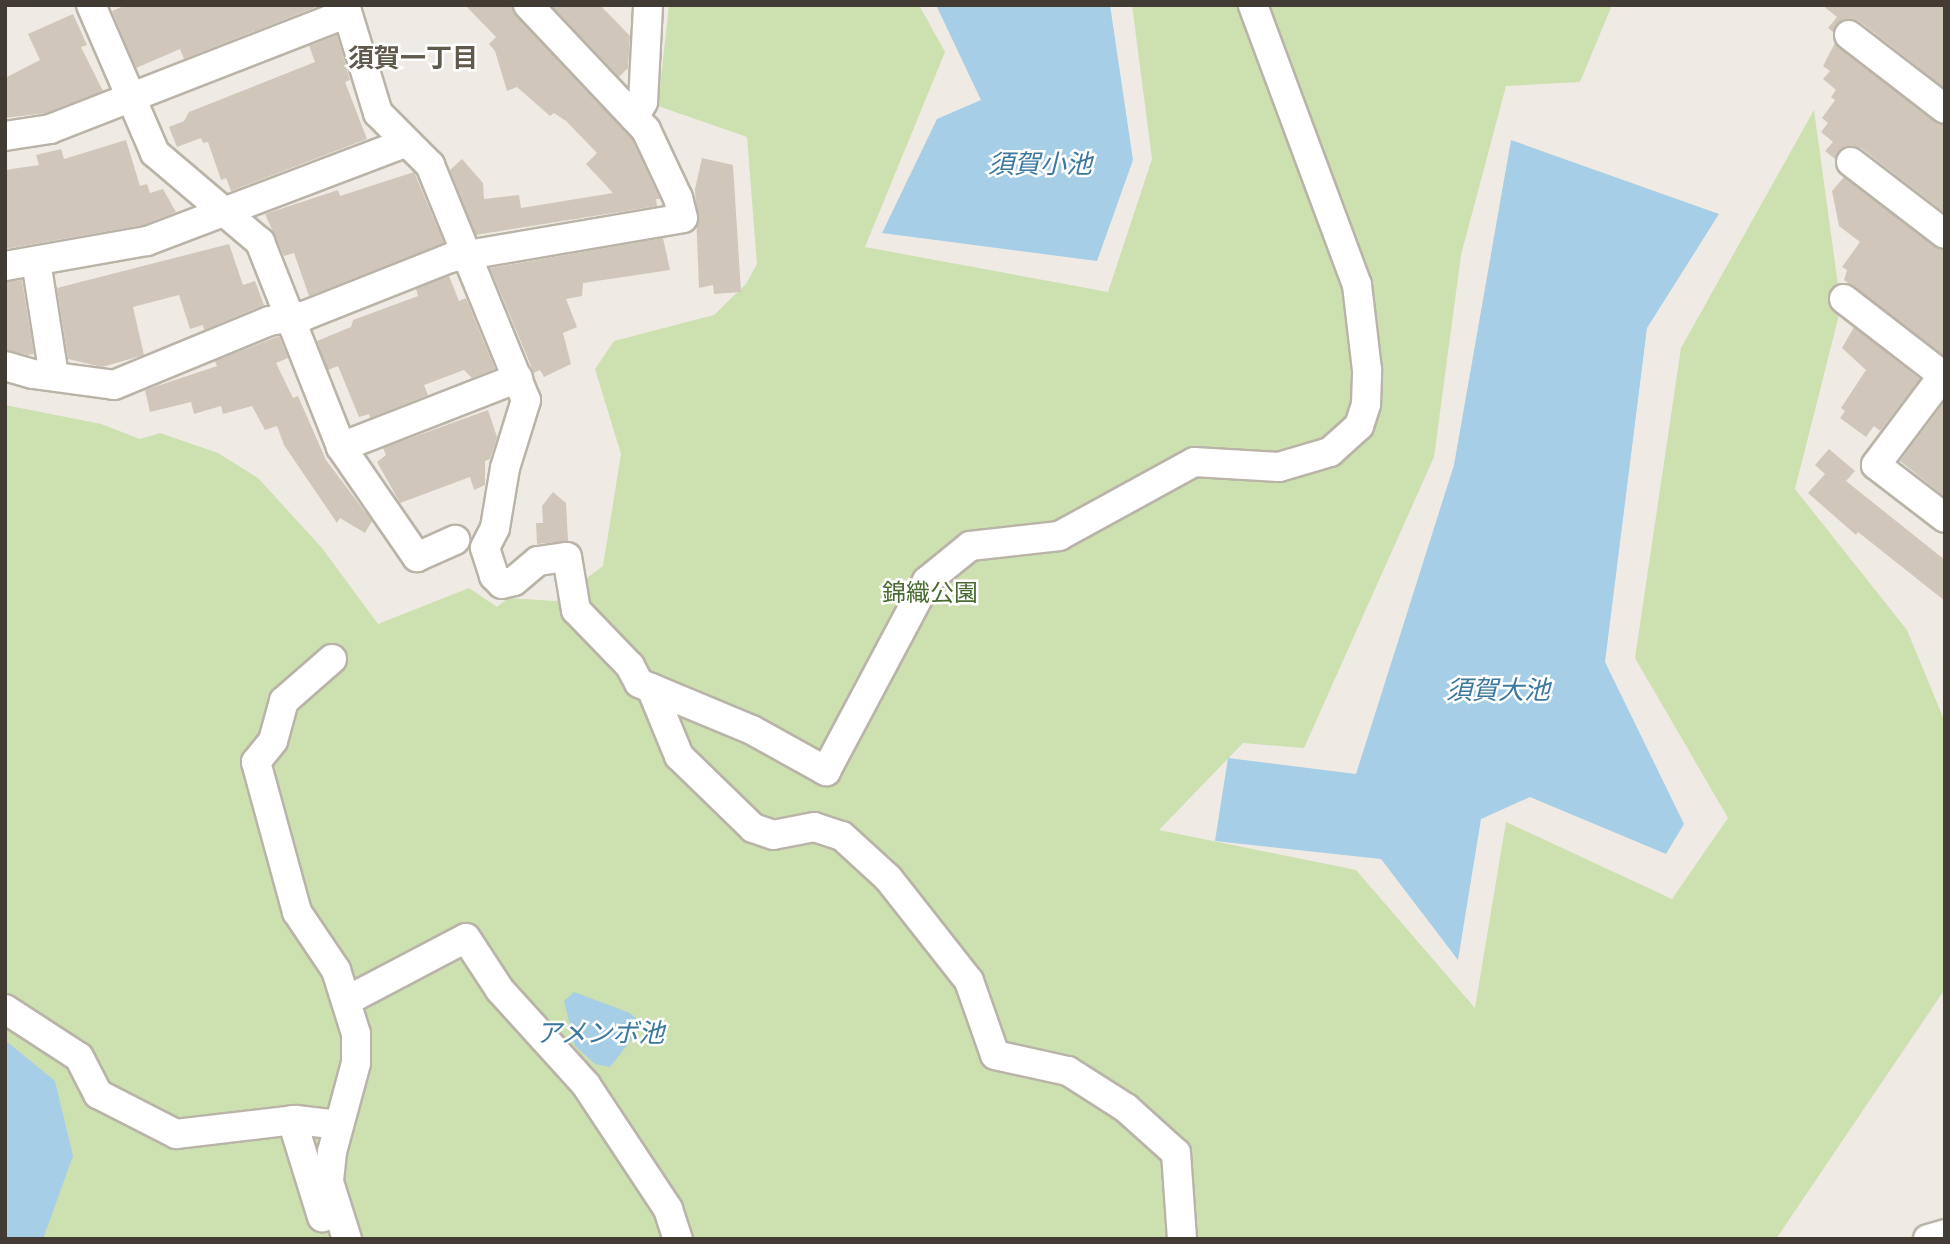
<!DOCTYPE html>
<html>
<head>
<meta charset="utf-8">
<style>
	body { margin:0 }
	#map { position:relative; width:1950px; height:1244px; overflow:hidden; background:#efebe4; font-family:"PT Sans","Noto Sans JP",sans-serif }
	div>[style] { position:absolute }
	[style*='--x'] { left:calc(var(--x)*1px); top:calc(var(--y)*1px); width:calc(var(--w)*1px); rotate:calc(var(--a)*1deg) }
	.green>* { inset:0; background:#cce0b0 }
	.water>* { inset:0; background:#a6cee6 }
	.building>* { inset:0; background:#d0c7ba }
	.roads { filter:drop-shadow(2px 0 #bab3a8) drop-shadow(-2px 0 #bab3a8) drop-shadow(0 2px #bab3a8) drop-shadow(0 -2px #bab3a8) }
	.minor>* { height:28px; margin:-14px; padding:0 14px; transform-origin:14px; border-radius:14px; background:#fff }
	span { translate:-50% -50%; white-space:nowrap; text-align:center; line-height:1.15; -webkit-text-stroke:5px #fff; paint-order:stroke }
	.park-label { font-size:24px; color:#486b2f }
	.neighbourhood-label { font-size:26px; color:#62594d; font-weight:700 }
	.water-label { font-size:26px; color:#3b789f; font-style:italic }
	.frame { position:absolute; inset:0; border:7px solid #413b34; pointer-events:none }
</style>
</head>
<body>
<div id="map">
	<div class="green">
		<i style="clip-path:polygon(669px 5px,919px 5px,945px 52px,865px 247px,1108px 292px,1152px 159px,1132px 5px,1612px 5px,1580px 82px,1506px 86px,1461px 255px,1434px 457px,1304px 748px,1243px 743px,1159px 830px,1356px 870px,1475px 1008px,1506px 822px,1672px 899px,1728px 818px,1635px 658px,1681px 348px,1814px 110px,1841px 307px,1795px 489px,1907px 630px,1945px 722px,1945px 989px,1776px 1239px,5px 1239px,5px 405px,101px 424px,140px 439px,160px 433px,218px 453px,258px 478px,322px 548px,378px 624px,469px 588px,497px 607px,508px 598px,556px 601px,603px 566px,621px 454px,595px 369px,614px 341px,714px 315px,746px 284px,757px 264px,747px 137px,658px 106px)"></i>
	</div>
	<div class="water">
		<i style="clip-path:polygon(936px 5px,1110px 5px,1133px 160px,1097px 261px,882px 233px,937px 119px,981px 100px)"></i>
		<i style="clip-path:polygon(1511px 140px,1719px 214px,1647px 328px,1605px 662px,1684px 824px,1666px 854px,1530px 797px,1481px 819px,1458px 960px,1381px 859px,1215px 841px,1228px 758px,1356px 774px,1454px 465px)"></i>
		<i style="clip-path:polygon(574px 992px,630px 1013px,643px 1025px,610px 1067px,595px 1064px,575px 1046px,564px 1001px)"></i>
		<i style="clip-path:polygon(6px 1041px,55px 1081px,73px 1156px,43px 1239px,5px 1239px)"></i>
	</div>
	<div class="building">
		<i style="clip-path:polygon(126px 5px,321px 5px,184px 59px,180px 49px,136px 68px,112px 11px)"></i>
		<i style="clip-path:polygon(465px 5px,512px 5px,516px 16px,632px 139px,660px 199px,656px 199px,657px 206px,476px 235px,450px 170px,462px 159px,483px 183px,484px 199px,519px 195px,521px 208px,613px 193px,586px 164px,597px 153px,566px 121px,554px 113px,550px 116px,517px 87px,507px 91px,495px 51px,489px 44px,496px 37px)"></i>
		<i style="clip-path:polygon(551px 5px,600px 5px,630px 36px,628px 68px,619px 77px)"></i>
		<i style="clip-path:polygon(1822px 5px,1945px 5px,1945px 88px,1859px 21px,1843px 19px,1833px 32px,1828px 28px,1837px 17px)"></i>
		<i style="clip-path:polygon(73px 14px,87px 45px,81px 47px,103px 91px,46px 113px,5px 118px,5px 78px,40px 60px,28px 34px)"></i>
		<i style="clip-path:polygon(337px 35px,350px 80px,345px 82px,367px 139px,231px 191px,226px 178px,221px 180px,208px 142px,203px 143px,201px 138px,177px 147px,169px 127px,184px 121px,189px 112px,315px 62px,309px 46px)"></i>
		<i style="clip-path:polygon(1835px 43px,1945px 125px,1945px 213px,1861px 148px,1845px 146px,1835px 159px,1825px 151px,1833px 142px,1821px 132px,1828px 123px,1822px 118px,1835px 100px,1831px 97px,1836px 90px,1823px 79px,1830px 71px,1823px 66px)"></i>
		<i style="clip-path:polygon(126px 140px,140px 186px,147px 184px,150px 193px,163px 189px,176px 212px,143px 225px,5px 249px,5px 170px,39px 165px,36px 155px,61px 149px,64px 159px)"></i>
		<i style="clip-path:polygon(702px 158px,733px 165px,741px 292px,714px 294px,713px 285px,699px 288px,695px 189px)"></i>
		<i style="clip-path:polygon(414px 172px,444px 243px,309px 296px,294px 253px,284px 256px,265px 214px,338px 190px,340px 196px)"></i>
		<i style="clip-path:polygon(1844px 177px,1945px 250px,1945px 356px,1844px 280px,1847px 270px,1842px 267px,1860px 242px,1839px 226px,1832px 191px)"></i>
		<i style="clip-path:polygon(663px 238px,670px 270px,583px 283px,582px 296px,566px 299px,577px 327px,563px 333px,571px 364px,544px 377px,540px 370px,534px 373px,490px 268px)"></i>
		<i style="clip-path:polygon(229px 244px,243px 285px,255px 281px,264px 305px,204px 330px,203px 325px,190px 329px,179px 295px,133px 307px,144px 355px,102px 367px,68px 359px,57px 288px)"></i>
		<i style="clip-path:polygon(449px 276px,459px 301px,466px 298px,495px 369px,472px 378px,464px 370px,424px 385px,428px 395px,370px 418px,369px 414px,359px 417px,338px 366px,328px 370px,317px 341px,351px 327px,353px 320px,418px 296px,416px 289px)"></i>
		<i style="clip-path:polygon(22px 280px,34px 354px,27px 355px,5px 350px,5px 282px)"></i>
		<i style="clip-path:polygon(1854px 327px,1920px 379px,1880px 431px,1874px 426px,1866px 437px,1840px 418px,1845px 411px,1841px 408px,1866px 370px,1842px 348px)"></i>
		<i style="clip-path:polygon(279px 336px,288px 358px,276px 363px,293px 398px,298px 396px,326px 460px,372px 521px,365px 533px,340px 518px,337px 523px,284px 445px,277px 426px,265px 430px,252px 406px,223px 414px,221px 406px,194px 414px,191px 402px,150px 412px,145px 390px,217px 366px,215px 361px)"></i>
		<i style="clip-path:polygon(1945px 401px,1945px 497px,1900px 461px)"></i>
		<i style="clip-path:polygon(488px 410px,497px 437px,490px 459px,485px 461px,485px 485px,474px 490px,470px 477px,400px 503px,377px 462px,386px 455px,383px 448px)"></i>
		<i style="clip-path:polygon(1829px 449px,1855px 471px,1846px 481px,1945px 560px,1945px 601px,1858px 532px,1856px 535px,1808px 493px,1825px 474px,1815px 465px)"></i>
		<i style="clip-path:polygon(553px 492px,566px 503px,568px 541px,537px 544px,536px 523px,543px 523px,542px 506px)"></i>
	</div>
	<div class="roads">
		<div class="minor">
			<i style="--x:91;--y:5;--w:161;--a:66.6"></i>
			<i style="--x:155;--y:153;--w:138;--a:40.3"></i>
			<i style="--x:260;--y:242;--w:220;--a:68.4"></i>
			<i style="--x:341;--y:447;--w:134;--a:55.4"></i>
			<i style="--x:417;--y:557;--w:42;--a:-24.1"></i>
			<i style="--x:345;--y:5;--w:113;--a:73"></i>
			<i style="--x:378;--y:113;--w:74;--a:45"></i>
			<i style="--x:430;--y:165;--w:254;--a:67.8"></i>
			<i style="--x:526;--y:400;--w:71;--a:107.2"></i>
			<i style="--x:505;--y:468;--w:61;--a:99.5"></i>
			<i style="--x:495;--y:528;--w:22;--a:117"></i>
			<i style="--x:485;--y:548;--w:29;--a:72"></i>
			<i style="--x:494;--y:576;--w:11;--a:45"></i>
			<i style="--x:502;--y:584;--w:12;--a:-14"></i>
			<i style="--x:514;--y:581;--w:31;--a:-40"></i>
			<i style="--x:538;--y:561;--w:29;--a:-8"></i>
			<i style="--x:567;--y:557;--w:54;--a:80.4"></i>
			<i style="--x:576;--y:610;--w:78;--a:46"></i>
			<i style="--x:630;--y:666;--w:19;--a:62"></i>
			<i style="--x:639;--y:683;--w:13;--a:23"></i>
			<i style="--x:651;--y:688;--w:74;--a:67.6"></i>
			<i style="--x:679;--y:756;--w:103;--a:44.2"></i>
			<i style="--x:753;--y:828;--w:21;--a:19"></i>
			<i style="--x:773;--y:835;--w:42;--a:-11"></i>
			<i style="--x:814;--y:827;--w:29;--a:18"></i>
			<i style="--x:842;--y:836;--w:62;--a:42.4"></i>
			<i style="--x:888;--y:878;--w:131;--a:51.8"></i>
			<i style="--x:969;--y:981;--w:78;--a:70.6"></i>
			<i style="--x:995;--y:1055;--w:75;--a:12.4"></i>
			<i style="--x:1068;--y:1071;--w:69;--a:32.5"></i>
			<i style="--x:1126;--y:1108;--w:67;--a:42"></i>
			<i style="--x:1176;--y:1153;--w:86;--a:86"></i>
			<i style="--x:1849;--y:35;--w:121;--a:37.6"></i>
			<i style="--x:634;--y:117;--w:17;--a:-59"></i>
			<i style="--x:643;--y:102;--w:97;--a:-87"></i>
			<i style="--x:5;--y:136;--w:46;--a:-8.8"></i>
			<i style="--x:50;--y:129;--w:319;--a:-21.3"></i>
			<i style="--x:1851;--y:162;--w:118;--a:37.5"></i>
			<i style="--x:36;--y:261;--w:116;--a:81.1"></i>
			<i style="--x:5;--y:266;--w:144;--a:-10"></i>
			<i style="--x:147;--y:241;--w:276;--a:-20.8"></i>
			<i style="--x:1844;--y:299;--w:128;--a:37.7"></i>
			<i style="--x:5;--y:366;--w:29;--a:16"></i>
			<i style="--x:33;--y:374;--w:82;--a:7.7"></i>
			<i style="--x:114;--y:385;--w:168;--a:-22.4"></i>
			<i style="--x:269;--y:321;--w:37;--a:-9"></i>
			<i style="--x:306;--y:315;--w:155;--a:-21.6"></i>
			<i style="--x:450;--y:258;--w:236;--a:-9.7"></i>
			<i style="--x:683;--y:218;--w:21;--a:-104"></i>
			<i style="--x:678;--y:198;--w:75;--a:-115.2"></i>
			<i style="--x:646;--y:130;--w:172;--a:-133.3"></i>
			<i style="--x:1945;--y:373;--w:115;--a:126.9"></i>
			<i style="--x:1876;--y:465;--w:87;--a:37.5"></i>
			<i style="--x:341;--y:447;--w:190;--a:-21.3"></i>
			<i style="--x:332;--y:659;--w:64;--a:138.8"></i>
			<i style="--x:284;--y:701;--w:41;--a:105.4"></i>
			<i style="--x:273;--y:741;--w:27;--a:129"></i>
			<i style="--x:256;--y:762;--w:156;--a:74.7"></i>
			<i style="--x:297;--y:912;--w:70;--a:56.1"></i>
			<i style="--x:336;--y:970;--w:67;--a:72.6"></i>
			<i style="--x:356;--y:1034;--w:29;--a:90"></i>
			<i style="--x:356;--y:1063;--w:92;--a:105.1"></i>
			<i style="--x:332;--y:1152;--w:30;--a:96"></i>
			<i style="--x:329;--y:1182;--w:60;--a:72.5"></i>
			<i style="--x:651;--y:688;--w:109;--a:22.6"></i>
			<i style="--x:752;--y:730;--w:85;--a:29"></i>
			<i style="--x:826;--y:771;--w:215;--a:-62"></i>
			<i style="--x:927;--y:581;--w:55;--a:-39.1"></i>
			<i style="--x:970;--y:546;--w:90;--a:-6.4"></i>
			<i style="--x:1059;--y:536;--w:154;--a:-28.7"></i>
			<i style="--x:1194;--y:462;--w:85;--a:3.4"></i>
			<i style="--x:1279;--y:467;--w:53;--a:-16.4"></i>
			<i style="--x:1330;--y:452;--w:39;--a:-42"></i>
			<i style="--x:1359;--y:426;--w:23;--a:-72"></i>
			<i style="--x:1366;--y:404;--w:34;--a:-88"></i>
			<i style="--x:1367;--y:370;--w:86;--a:-96.7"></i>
			<i style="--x:1357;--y:285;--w:299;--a:-110.4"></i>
			<i style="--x:348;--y:1000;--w:133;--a:-27.7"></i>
			<i style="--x:466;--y:938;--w:62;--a:56.8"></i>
			<i style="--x:500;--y:990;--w:128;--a:47.8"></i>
			<i style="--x:586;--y:1085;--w:149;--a:56.5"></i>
			<i style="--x:668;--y:1209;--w:32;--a:72"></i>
			<i style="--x:5;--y:1009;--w:88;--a:33"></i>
			<i style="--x:79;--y:1057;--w:42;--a:62.8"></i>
			<i style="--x:98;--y:1094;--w:88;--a:27.1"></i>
			<i style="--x:176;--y:1134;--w:121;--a:-6.7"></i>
			<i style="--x:296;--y:1120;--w:43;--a:6.6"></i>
			<i style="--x:292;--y:1120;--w:102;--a:72.8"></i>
			<i style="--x:1928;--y:1239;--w:18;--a:-16"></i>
		</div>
	</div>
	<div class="park-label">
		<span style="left:930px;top:593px">錦織公園</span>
	</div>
	<div class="neighbourhood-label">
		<span style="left:413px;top:58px">須賀一丁目</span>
	</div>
	<div class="water-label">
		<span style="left:1040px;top:164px">須賀小池</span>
		<span style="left:1498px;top:690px">須賀大池</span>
		<span style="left:600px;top:1033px">アメンボ池</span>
	</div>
	<div class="frame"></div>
</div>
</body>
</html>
